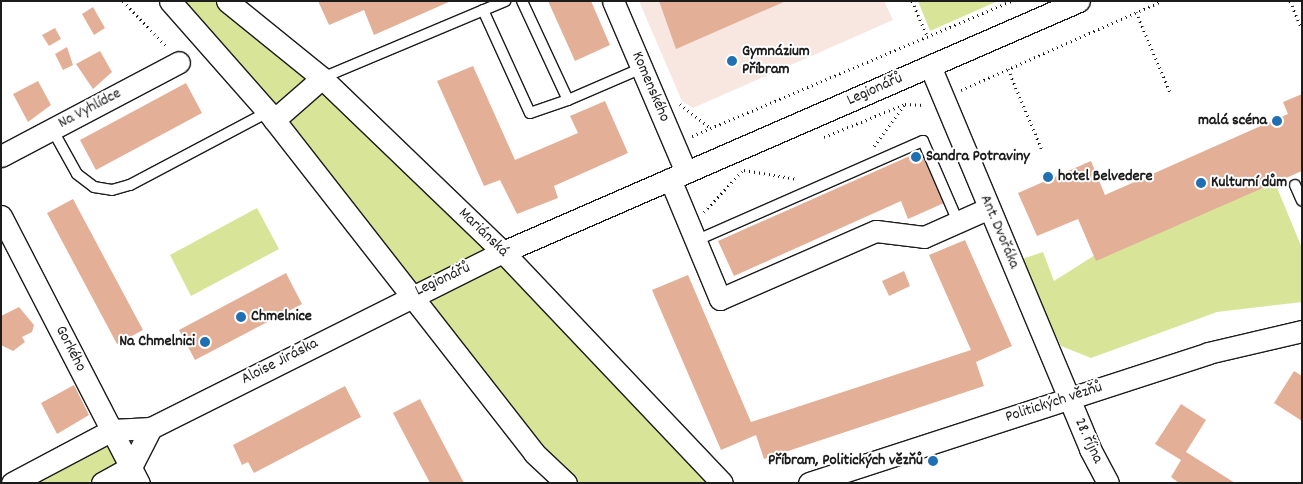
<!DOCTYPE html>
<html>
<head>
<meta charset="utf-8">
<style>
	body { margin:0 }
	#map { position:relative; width:1303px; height:484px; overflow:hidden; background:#fff; font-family:Dekko,sans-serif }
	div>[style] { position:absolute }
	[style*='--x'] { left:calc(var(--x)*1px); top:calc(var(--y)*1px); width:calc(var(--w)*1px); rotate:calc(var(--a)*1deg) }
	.built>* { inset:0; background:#f7e7e0 }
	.green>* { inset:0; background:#d8e598 }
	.building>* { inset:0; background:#e4af97 }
	.path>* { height:3px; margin-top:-1.5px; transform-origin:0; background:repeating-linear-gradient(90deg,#1c1c1c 0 1px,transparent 0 5px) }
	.roads { filter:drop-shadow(1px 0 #1c1c1c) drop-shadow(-1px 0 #1c1c1c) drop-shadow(0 1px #1c1c1c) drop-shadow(0 -1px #1c1c1c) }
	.service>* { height:10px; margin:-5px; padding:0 5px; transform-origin:5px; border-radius:5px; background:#fff }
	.minor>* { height:21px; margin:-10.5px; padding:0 10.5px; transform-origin:10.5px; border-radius:10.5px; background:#fff }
	.dots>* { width:14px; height:14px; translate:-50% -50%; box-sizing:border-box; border:2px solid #fff; border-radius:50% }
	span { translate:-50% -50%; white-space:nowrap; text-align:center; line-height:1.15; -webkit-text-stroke:4px #fff; paint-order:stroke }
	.poi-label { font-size:16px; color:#1c1c1c; font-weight:700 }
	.left { translate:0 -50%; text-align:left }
	.right { translate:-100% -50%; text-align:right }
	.street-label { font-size:16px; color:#1c1c1c }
	.frame { position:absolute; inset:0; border:2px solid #1c1c1c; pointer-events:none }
</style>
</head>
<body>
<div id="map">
	<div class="built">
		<i style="clip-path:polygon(639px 1px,884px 1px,893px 20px,693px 108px,682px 101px)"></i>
	</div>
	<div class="green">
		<i style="clip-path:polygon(170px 1px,227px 1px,322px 78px,722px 483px,566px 483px)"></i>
		<i style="clip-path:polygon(918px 1px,998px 1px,930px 31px)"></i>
		<i style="clip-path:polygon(1273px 178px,1302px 248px,1302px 302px,1217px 312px,1091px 358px,1061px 346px,1019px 260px,1043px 252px,1054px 281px,1095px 255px)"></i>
		<i style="clip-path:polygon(257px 208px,279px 249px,191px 296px,170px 255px)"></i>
		<i style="clip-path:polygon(111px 439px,124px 463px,87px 483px,31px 483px)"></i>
	</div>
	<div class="building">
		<i style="clip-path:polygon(318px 1px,451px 1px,374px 35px,364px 10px,329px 25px)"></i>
		<i style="clip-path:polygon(548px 1px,591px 1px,610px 45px,575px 61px)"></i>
		<i style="clip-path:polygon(659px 1px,786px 1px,676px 49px)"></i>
		<i style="clip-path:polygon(93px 7px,105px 28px,94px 35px,82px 14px)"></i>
		<i style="clip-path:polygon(55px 28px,61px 39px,49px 46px,42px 35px)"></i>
		<i style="clip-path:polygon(67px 47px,73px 65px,63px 70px,55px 54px)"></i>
		<i style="clip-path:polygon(100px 51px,112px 72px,93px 89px,76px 64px)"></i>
		<i style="clip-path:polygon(473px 66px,515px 160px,578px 133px,570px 116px,605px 101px,628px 153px,554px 186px,558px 198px,517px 214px,500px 180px,484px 186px,437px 81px)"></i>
		<i style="clip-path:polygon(38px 81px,51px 105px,28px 122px,13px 94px)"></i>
		<i style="clip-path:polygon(186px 83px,202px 113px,96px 170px,80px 140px)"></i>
		<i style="clip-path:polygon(1302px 94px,1302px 171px,1096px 261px,1078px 219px,1037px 236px,1018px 193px,1091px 161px,1105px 195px,1288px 114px,1283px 102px)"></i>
		<i style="clip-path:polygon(921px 151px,944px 203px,908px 219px,901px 201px,734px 276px,718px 241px)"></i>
		<i style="clip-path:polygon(73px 199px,143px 330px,117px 344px,47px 213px)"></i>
		<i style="clip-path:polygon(965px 240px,1012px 346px,976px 362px,984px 386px,764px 459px,756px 435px,721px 450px,652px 290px,688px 275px,751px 422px,971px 350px,929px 255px)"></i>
		<i style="clip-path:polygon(904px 271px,910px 286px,889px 296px,882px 281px)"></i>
		<i style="clip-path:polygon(286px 273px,302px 304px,195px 360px,179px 330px)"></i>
		<i style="clip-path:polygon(19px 307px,34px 325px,32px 332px,22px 337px,25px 342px,13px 351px,1px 345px,1px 316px)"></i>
		<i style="clip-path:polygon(1294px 371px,1302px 376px,1302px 421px,1274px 403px)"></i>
		<i style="clip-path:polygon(74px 385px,89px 415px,57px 434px,41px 403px)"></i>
		<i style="clip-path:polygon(345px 386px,361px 417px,254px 473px,248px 462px,242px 465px,233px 445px)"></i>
		<i style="clip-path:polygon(420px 399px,464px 483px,430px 483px,393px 413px)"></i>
		<i style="clip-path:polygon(1181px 404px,1206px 420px,1186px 452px,1235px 483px,1179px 483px,1171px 477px,1181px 460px,1155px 444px)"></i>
	</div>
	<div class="path">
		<i style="--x:123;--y:1;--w:64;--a:46.3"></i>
		<i style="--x:912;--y:1;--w:40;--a:66.6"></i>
		<i style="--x:1290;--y:1;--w:30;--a:67"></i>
		<i style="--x:1136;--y:12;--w:87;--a:67"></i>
		<i style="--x:1008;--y:69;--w:88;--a:67.2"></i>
		<i style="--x:961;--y:90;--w:220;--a:-23.9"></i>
		<i style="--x:680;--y:104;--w:39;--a:38"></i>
		<i style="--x:692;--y:136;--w:347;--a:-22.9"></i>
		<i style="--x:824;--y:137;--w:87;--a:-22.2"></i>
		<i style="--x:905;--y:104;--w:19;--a:3"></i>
		<i style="--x:874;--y:146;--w:51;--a:-53.8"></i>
		<i style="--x:744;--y:170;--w:54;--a:9.6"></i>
		<i style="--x:704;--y:212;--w:56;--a:-47.2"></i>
	</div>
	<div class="roads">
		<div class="service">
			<i style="--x:522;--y:1;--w:109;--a:65.1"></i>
			<i style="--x:568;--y:100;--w:81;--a:-23.4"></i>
			<i style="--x:483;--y:10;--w:113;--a:65.5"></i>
			<i style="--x:530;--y:113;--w:40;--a:-18.9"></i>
			<i style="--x:322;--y:78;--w:199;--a:-22.8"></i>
			<i style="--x:52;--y:129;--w:51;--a:60.9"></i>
			<i style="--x:77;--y:174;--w:21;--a:37"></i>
			<i style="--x:94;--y:187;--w:18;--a:9"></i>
			<i style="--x:112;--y:190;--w:19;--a:-16"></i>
			<i style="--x:130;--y:185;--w:156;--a:-27.9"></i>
			<i style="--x:1295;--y:185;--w:17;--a:66"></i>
			<i style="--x:695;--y:241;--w:249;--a:-23.7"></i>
			<i style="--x:923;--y:141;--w:88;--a:66.6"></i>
		</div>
		<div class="minor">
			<i style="--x:170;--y:1;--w:148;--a:48.6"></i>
			<i style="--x:268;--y:112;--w:432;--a:52"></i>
			<i style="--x:534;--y:453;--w:44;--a:43.2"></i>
			<i style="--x:227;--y:1;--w:122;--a:39"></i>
			<i style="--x:322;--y:78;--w:251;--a:43.9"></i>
			<i style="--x:503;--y:252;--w:318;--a:46.5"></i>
			<i style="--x:613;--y:1;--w:186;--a:66.9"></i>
			<i style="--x:930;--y:66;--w:415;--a:67.3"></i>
			<i style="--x:1090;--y:449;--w:38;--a:62"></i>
			<i style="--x:274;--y:120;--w:64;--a:-41.2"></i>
			<i style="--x:1;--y:156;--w:201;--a:-27.8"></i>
			<i style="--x:670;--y:179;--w:130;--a:67.4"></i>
			<i style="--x:720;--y:299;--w:170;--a:-23.6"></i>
			<i style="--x:876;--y:231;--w:48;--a:7.1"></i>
			<i style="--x:924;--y:237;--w:71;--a:-24"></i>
			<i style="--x:1;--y:216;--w:301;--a:62.7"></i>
			<i style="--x:12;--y:483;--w:113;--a:-27.9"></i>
			<i style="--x:112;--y:430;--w:39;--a:-3"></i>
			<i style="--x:151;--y:428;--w:394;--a:-26.6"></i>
			<i style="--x:503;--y:252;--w:628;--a:-23.55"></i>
			<i style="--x:102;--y:483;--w:33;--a:-29"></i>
			<i style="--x:131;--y:467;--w:44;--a:-62.9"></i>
			<i style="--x:809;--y:483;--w:420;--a:-18"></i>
			<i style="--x:1208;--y:353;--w:97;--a:-13.2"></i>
		</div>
	</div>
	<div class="dots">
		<i style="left:732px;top:61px;background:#1f6fb2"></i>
		<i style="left:1277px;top:121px;background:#1f6fb2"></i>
		<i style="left:916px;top:157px;background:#1f6fb2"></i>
		<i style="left:1048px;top:177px;background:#1f6fb2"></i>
		<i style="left:1201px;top:183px;background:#1f6fb2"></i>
		<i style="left:241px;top:317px;background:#1f6fb2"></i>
		<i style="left:205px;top:342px;background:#1f6fb2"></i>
		<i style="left:933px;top:461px;background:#1f6fb2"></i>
	</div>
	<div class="poi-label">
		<span class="left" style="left:742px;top:61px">Gymnázium<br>Příbram</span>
		<span class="right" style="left:1267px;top:121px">malá scéna</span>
		<span class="left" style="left:926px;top:157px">Sandra Potraviny</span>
		<span class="left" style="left:1058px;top:177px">hotel Belvedere</span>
		<span class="left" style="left:1211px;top:183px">Kulturní dům</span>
		<span class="left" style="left:251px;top:317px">Chmelnice</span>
		<span class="right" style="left:195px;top:342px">Na Chmelnici</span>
		<span class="right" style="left:923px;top:461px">Příbram, Politických vězňů</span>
	</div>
	<div class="street-label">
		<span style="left:650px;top:87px;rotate:67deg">Komenského</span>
		<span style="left:875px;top:90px;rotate:-24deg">Legionářů</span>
		<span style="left:90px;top:109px;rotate:-28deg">Na Vyhlídce</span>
		<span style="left:999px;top:232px;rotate:67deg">Ant. Dvořáka</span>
		<span style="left:483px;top:233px;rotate:44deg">Mariánská</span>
		<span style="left:443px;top:280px;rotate:-25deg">Legionářů</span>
		<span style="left:70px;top:349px;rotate:63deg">Gorkého</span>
		<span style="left:280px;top:362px;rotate:-27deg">Aloise Jiráska</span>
		<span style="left:1054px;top:403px;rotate:-18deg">Politických vězňů</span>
		<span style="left:1088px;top:441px;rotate:65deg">28. října</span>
	</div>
	<div class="frame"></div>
</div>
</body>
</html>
